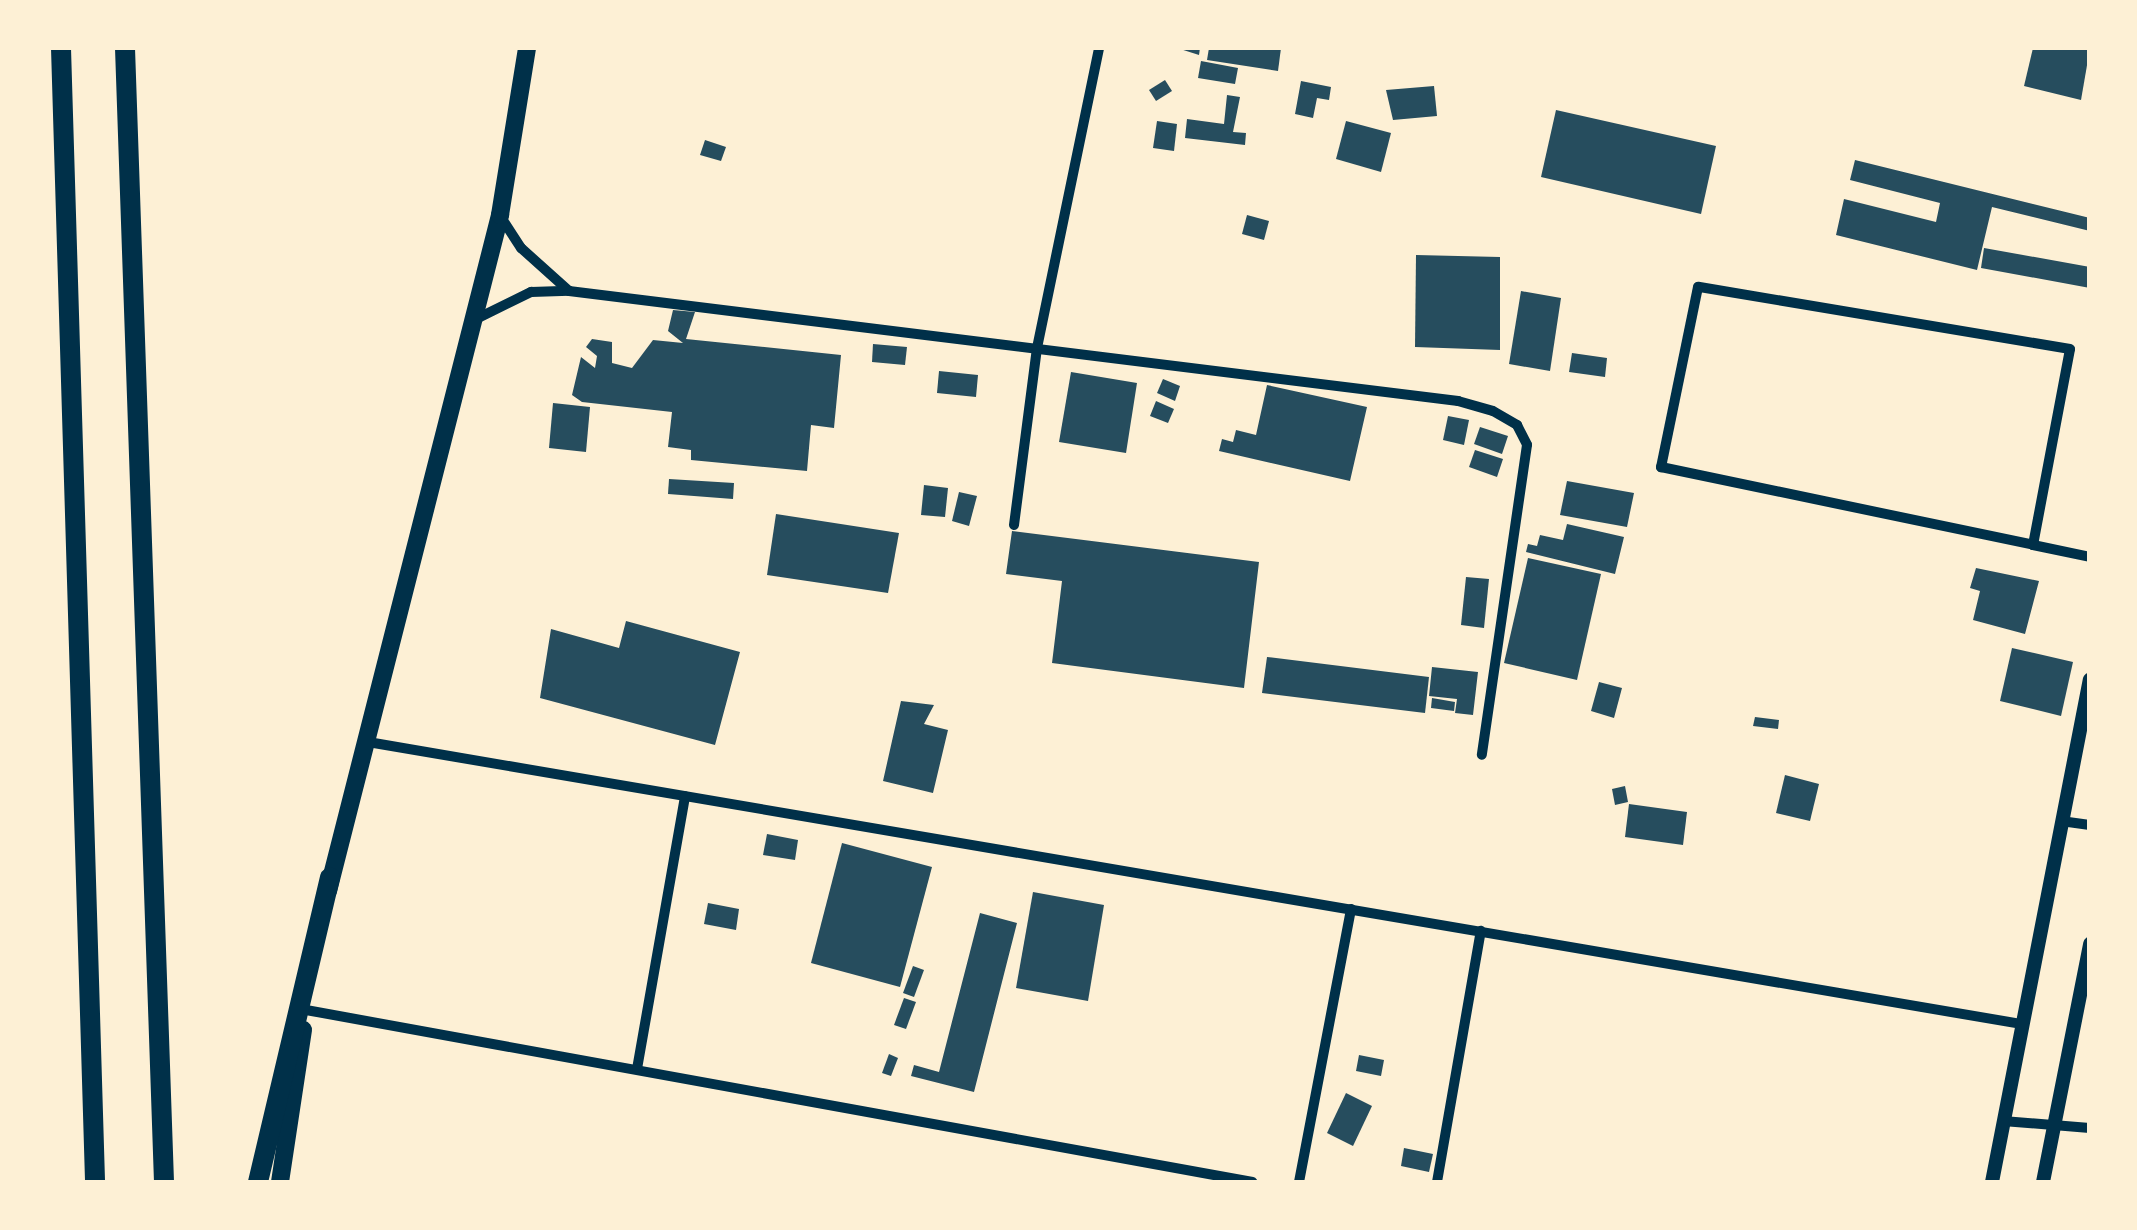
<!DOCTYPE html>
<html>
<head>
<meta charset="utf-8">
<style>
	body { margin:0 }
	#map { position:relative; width:2137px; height:1230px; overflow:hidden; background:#fdf0d5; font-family:Jost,sans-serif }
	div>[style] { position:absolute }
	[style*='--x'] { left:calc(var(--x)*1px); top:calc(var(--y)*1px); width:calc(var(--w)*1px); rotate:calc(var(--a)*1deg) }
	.building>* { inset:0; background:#264d5e }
	.minor>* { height:10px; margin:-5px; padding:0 5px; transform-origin:5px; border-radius:5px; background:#003049 }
	.tertiary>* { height:14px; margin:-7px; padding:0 7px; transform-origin:7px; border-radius:7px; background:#003049 }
	.primary>* { height:18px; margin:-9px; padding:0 9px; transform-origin:9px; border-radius:9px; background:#003049 }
	.motorway>* { height:20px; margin:-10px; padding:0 10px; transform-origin:10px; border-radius:10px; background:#003049 }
	span { translate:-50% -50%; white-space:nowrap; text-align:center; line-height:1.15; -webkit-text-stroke:8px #fdf0d5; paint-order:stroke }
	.frame { position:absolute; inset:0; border:50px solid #fdf0d5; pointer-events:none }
</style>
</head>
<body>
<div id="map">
	<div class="building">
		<i style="clip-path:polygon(1177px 48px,1200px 48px,1199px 55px)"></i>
		<i style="clip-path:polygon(1209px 48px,1281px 48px,1278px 71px,1207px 60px)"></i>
		<i style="clip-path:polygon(2033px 48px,2090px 48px,2081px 100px,2024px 86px)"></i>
		<i style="clip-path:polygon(1201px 61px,1238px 68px,1235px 84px,1198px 78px)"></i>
		<i style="clip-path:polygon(1165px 80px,1172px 91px,1156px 101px,1149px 90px)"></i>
		<i style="clip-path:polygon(1301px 81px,1331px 87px,1329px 100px,1317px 98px,1313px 118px,1295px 114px)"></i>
		<i style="clip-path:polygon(1434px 86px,1437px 116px,1393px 120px,1386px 90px)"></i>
		<i style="clip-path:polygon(1227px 95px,1240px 97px,1233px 132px,1246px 133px,1245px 145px,1185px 138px,1187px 119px,1224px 124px)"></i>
		<i style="clip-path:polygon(1556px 110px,1716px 146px,1701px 214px,1541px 177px)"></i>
		<i style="clip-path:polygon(1157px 121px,1177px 124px,1174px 151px,1153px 148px)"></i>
		<i style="clip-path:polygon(1346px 121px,1391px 133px,1381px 172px,1336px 159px)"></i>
		<i style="clip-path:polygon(705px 140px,726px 147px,721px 161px,700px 155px)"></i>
		<i style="clip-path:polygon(1855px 160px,2090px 218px,2090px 231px,1992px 207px,1977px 270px,1836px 235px,1844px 199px,1936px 222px,1940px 203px,1850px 180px)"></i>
		<i style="clip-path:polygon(1247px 215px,1269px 221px,1264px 240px,1242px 234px)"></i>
		<i style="clip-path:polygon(1984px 248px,2090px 267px,2090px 288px,1981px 268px)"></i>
		<i style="clip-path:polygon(1416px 255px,1500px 257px,1500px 350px,1415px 347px)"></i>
		<i style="clip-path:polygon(1521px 291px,1561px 298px,1550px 371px,1509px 364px)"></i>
		<i style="clip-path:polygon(673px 310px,695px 312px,686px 339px,841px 355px,834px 428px,811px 425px,807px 471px,691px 460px,691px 450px,668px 447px,672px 412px,582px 402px,572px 395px,581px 357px,595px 368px,597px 356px,586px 347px,592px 339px,612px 342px,612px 363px,632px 368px,653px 340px,683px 343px,668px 331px)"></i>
		<i style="clip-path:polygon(873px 344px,907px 347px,905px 365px,872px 362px)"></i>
		<i style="clip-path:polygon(1572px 353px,1607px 358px,1605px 377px,1569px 372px)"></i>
		<i style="clip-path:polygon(939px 371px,978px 375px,976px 397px,937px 393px)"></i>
		<i style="clip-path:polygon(1071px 372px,1137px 383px,1126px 453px,1059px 442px)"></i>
		<i style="clip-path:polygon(1163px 379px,1180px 386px,1175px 401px,1157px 393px)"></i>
		<i style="clip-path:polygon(1267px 385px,1367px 407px,1350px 481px,1219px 451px,1222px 439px,1233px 442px,1236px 430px,1256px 435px)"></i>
		<i style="clip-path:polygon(1156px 401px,1174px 409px,1168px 423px,1150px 416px)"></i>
		<i style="clip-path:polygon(553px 403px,590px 407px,586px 452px,549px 448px)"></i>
		<i style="clip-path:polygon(1448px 416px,1469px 420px,1464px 445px,1443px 440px)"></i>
		<i style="clip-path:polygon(1480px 427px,1508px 436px,1502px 454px,1474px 444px)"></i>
		<i style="clip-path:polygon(1475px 450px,1503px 459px,1497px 477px,1469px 467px)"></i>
		<i style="clip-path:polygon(669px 479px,734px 483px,733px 499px,668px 494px)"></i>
		<i style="clip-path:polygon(1567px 481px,1634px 493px,1627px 527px,1560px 515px)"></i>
		<i style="clip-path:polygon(924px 485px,948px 488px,945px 517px,921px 515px)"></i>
		<i style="clip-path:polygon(959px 492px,977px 496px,969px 526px,952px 521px)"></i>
		<i style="clip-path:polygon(776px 514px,899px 533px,888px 593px,767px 575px)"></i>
		<i style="clip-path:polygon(1567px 524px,1624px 537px,1615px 574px,1526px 552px,1528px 544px,1537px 546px,1540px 535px,1563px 540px)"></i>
		<i style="clip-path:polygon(1012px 531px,1259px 562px,1244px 688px,1052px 663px,1062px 581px,1006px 574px)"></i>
		<i style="clip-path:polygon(1528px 558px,1601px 574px,1577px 680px,1504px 663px)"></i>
		<i style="clip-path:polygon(1976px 568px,2039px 581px,2025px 634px,1973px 620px,1980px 591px,1970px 588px)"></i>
		<i style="clip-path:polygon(1466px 577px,1489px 579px,1484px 628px,1461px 625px)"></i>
		<i style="clip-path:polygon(626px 621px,740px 652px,715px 745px,540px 698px,551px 629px,619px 648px)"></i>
		<i style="clip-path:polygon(2012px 648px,2073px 662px,2061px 716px,2000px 701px)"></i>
		<i style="clip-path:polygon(1267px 657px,1429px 677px,1425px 713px,1262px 693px)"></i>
		<i style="clip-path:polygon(1432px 667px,1478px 672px,1473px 715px,1455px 713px,1457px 699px,1429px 696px)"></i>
		<i style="clip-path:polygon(1599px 682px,1622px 688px,1614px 718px,1591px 711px)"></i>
		<i style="clip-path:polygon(1432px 698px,1455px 702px,1454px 711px,1431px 708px)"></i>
		<i style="clip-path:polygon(901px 701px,934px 705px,924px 724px,948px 730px,933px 793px,883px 781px)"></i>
		<i style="clip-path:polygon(1755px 717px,1779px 720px,1778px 729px,1753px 726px)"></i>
		<i style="clip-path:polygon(1785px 775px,1819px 784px,1810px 821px,1776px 813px)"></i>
		<i style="clip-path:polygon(1625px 786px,1628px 802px,1615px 805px,1612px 789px)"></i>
		<i style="clip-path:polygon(1629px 804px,1687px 812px,1683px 845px,1625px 837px)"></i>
		<i style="clip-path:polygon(767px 834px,798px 840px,795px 860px,763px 855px)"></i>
		<i style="clip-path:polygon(842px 843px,932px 867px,900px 987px,811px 963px)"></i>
		<i style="clip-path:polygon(1033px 892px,1104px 905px,1088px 1001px,1016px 988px)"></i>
		<i style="clip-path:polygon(708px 903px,739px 909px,736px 930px,704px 924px)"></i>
		<i style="clip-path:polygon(980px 913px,1017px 923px,974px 1092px,911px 1076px,914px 1065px,939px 1072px)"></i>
		<i style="clip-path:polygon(913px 966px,924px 970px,914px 997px,903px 993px)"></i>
		<i style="clip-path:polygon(904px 998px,916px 1002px,906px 1029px,894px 1025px)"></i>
		<i style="clip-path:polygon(889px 1054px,898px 1058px,891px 1076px,882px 1073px)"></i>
		<i style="clip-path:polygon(1359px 1055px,1384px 1060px,1381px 1076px,1356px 1071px)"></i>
		<i style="clip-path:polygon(1346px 1093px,1372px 1106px,1353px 1146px,1327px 1133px)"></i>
		<i style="clip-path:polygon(1404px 1148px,1433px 1154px,1429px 1172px,1401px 1166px)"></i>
	</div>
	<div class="minor">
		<i style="--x:569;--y:291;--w:896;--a:7.05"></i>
		<i style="--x:1458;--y:401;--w:36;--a:16"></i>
		<i style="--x:1493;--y:411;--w:28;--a:30"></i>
		<i style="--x:1517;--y:425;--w:22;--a:63"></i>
		<i style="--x:1527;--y:445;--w:313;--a:98.3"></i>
		<i style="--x:474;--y:320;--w:64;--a:-26.2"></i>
		<i style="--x:531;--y:292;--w:38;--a:-2"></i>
		<i style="--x:569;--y:291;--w:64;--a:-138.1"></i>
		<i style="--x:521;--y:248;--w:37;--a:-123"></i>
		<i style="--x:1014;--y:525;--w:178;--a:-82.6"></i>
		<i style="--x:1037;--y:348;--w:306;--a:-78.3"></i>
		<i style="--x:2033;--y:545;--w:199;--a:-79.3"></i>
		<i style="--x:2070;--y:349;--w:377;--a:-170.5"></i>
		<i style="--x:1698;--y:287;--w:184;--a:101.6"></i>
		<i style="--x:1661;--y:467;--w:380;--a:11.8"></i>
		<i style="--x:2033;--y:545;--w:58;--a:11.9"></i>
		<i style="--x:368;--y:742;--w:1678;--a:9.68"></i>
		<i style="--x:2061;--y:821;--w:29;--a:8"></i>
		<i style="--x:306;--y:1010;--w:962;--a:10.3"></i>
		<i style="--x:637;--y:1069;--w:277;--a:-80"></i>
		<i style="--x:2003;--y:1121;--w:87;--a:4.6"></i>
		<i style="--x:1299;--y:1182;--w:278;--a:-79.2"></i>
		<i style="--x:1437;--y:1182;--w:255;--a:-80.1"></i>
	</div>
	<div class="tertiary">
		<i style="--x:1992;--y:1182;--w:512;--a:-78.98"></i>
		<i style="--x:2043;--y:1182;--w:243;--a:-78.8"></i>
	</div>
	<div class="primary">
		<i style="--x:328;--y:891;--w:698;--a:-75.72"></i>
		<i style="--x:500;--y:215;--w:169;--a:-80.8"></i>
		<i style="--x:280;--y:1182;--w:154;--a:-81.4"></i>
	</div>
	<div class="motorway">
		<i style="--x:61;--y:48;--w:1135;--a:88.28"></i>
		<i style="--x:125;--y:48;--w:1135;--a:88.03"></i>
		<i style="--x:258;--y:1182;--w:313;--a:-76.7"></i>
	</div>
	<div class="frame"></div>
</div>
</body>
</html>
